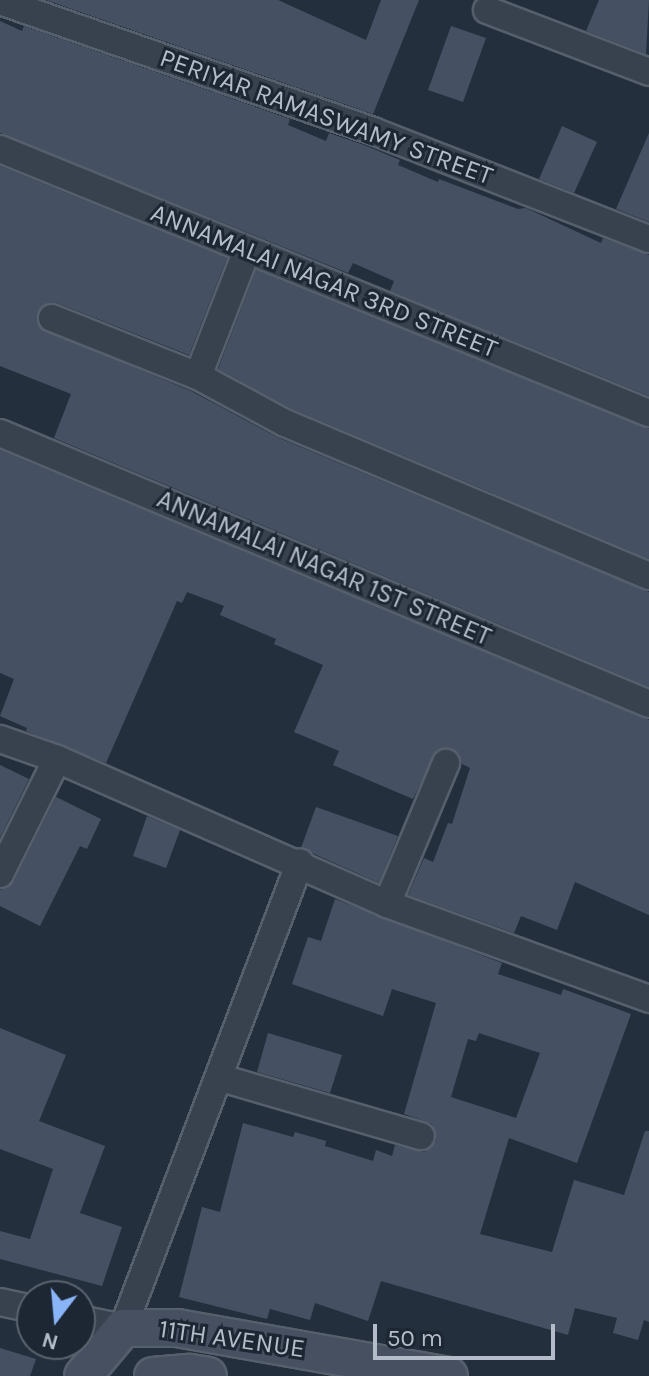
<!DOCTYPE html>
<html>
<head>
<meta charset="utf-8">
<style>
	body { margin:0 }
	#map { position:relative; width:649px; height:1376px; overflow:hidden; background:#242f3e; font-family:Karla,sans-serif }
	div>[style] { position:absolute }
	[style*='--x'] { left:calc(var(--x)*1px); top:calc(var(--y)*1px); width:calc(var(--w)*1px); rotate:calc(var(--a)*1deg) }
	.building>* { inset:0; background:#455162 }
	.roads { filter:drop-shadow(2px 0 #565f6c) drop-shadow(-2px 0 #565f6c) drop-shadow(0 2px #565f6c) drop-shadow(0 -2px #565f6c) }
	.street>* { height:26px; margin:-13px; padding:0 13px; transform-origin:13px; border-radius:13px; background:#38414e }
	.secondary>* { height:36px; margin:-18px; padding:0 18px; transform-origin:18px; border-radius:18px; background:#465061 }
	span { translate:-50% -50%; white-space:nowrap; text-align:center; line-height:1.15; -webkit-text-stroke:6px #1d2633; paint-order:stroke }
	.street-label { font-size:26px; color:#b4bcc9 }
	.north { position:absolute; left:16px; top:1280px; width:80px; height:80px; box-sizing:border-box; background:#1d2633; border:2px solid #59626f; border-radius:50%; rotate:196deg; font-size:22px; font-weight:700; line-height:32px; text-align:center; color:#b4bcc9 }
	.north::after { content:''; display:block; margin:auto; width:28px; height:36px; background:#8ab4f8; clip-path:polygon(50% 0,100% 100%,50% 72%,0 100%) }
	.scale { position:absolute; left:373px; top:1324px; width:182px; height:36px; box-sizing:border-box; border:4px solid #b4bcc9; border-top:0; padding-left:10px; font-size:24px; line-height:28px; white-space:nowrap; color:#b4bcc9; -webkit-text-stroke:6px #1d2633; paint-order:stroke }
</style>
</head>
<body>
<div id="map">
	<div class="building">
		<i style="clip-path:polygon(46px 0,278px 0,366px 40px,381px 0,419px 0,373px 114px)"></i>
		<i style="clip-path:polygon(599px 0,649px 0,646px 54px,586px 31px)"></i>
		<i style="clip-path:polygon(0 21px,22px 31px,24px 26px,290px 119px,288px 125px,326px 141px,329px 133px,364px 145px,400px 160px,398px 165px,438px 182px,439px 179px,518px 209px,526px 208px,601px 243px,603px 238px,649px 255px,649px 396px,390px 291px,394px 281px,353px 263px,348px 273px,0 133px)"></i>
		<i style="clip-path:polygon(451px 26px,486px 38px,463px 102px,428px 90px)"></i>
		<i style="clip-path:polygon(562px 126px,597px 142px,574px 193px,539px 179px)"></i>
		<i style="clip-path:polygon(649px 133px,649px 222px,616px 209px)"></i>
		<i style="clip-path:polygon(0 166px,227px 258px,189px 355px,57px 303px,43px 305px,38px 311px,40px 328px,191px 391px,279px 438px,649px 592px,649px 687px,54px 438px,71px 394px,0 366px)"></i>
		<i style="clip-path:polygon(256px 270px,649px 429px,649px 559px,292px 409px,218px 369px)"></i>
		<i style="clip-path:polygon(0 450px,649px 720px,649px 915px,575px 882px,557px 930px,521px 916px,514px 933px,408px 895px,424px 858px,433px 862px,448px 823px,452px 824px,470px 768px,462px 764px,459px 754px,453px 749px,437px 750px,413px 799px,333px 765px,339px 751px,294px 732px,323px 665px,274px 644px,276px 639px,220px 615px,224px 606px,187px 592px,182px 603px,177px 601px,106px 763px,26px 731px,27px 728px,0 716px,14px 679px,0 673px)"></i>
		<i style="clip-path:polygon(0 765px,29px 779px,0 838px)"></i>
		<i style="clip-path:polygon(56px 797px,101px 819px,87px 849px,80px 846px,40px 926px,0 906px,0 890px,14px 881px)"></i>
		<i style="clip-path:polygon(316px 807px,398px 836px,379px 883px,301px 848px)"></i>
		<i style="clip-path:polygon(147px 816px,180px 830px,166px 868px,133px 856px)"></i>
		<i style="clip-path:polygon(evenodd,335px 899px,502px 963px,498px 974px,561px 995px,563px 989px,631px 1014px,577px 1163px,509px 1138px,480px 1234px,552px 1252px,574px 1180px,624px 1195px,645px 1131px,649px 1131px,649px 1322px,644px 1320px,638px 1340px,613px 1333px,617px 1318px,575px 1308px,568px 1335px,381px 1281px,368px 1321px,315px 1303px,310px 1320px,270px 1309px,267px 1319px,179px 1297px,202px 1207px,220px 1212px,243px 1123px,293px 1137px,295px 1132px,326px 1141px,325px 1146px,373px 1161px,376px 1150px,392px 1156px,395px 1145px,424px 1152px,436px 1141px,432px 1124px,404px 1114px,436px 1003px,392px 989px,383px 1016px,292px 984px,308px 937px,321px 941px,335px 899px,479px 1033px,540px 1053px,516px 1118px,451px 1097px,468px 1039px,476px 1041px,479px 1033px)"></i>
		<i style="clip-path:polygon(0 1028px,66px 1055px,39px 1121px,105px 1146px,80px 1213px,122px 1227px,102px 1286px,0 1259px,0 1231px,30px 1239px,53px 1169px,0 1149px)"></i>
		<i style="clip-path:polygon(268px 1033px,342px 1055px,330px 1093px,257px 1072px)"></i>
		<i style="clip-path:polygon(0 1348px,36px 1359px,30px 1376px,0 1376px)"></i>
	</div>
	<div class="roads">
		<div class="street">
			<i style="--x:0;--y:1;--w:395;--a:19.2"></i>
			<i style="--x:373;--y:131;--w:296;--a:21.4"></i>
			<i style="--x:487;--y:10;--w:173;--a:20.9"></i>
			<i style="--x:0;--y:149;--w:701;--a:22.14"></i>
			<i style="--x:52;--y:318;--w:157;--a:21.7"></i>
			<i style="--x:198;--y:376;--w:99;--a:28.4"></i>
			<i style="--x:285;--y:423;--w:395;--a:22.8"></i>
			<i style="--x:198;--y:376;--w:135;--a:-68.7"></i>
			<i style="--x:0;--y:433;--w:703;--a:22.66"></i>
			<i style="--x:0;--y:739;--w:60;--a:19.3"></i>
			<i style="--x:57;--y:759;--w:360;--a:23.7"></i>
			<i style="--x:387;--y:904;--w:279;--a:19.9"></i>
			<i style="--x:0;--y:874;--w:128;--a:-63.6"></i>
			<i style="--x:387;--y:904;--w:153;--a:-67.3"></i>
			<i style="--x:221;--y:1078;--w:208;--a:16.2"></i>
			<i style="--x:0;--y:1302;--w:33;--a:12"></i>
			<i style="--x:80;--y:1319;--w:44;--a:11.8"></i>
			<i style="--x:123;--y:1328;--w:498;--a:-69.2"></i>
		</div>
		<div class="secondary">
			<i style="--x:83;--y:1376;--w:62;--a:-50.2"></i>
			<i style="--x:123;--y:1328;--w:54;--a:0"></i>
			<i style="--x:177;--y:1328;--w:276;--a:10"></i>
			<i style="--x:153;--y:1376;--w:37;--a:-5"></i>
			<i style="--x:190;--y:1373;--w:18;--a:9"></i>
		</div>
	</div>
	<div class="street-label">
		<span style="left:326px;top:117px;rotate:20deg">PERIYAR RAMASWAMY STREET</span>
		<span style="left:324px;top:281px;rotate:22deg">ANNAMALAI NAGAR 3RD STREET</span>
		<span style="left:324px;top:568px;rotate:23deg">ANNAMALAI NAGAR 1ST STREET</span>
		<span style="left:232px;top:1339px;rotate:8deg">11TH AVENUE</span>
	</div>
	<div class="north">N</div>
	<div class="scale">50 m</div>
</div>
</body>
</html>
